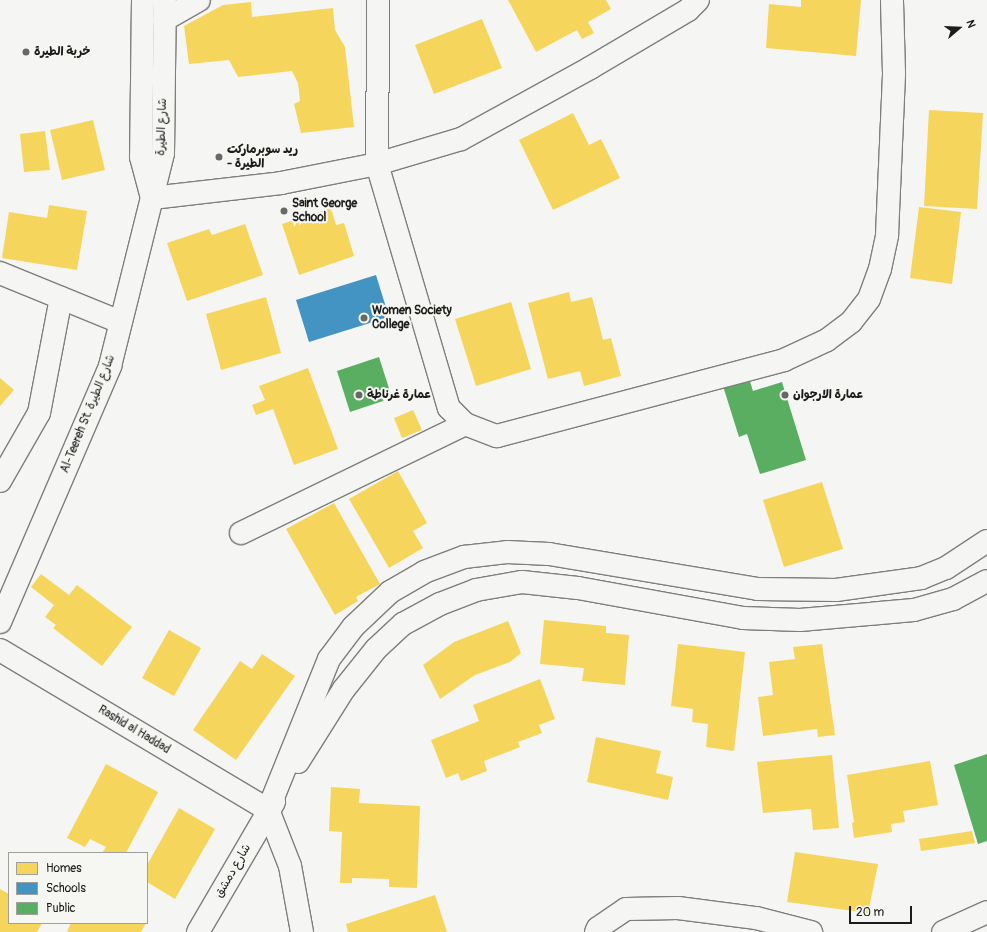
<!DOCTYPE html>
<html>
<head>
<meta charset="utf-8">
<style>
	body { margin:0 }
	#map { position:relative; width:987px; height:932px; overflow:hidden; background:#f5f5f3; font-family:Pangolin,"Playpen Sans Arabic",sans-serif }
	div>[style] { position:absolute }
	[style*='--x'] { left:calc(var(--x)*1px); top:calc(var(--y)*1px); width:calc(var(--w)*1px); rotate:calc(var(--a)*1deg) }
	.homes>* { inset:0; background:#f6d55c }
	.schools>* { inset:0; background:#4393c3 }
	.public>* { inset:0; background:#5aae61 }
	.roads { filter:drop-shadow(1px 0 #7e7e7d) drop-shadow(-1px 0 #7e7e7d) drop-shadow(0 1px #7e7e7d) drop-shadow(0 -1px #7e7e7d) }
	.minor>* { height:22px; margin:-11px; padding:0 11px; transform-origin:11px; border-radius:11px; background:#f5f5f3 }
	.major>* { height:22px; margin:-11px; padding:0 11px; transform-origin:11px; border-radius:11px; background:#f5f5f3 }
	.dots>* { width:11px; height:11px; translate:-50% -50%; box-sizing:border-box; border:2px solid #f6f6f2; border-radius:50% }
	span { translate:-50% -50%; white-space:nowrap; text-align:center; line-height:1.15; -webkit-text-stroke:4px #f6f6f2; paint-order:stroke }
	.poi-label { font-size:12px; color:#1c1c1c; font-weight:700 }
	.left { translate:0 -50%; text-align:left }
	.street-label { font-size:12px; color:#1c1c1c }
	.legend { position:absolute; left:8px; top:852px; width:140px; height:72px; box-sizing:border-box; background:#f6f6f2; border:1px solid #9f9f9c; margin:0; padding:5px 7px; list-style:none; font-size:12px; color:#1c1c1c }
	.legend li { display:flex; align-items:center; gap:8px; height:20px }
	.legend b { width:20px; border:1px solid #9f9f9c }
	.north { position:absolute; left:939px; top:8px; width:40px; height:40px; -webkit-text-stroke:3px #f6f6f2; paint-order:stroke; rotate:71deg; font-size:11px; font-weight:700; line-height:16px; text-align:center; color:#1c1c1c }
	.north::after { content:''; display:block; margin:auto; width:14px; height:18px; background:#1c1c1c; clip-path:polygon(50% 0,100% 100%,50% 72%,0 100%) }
	.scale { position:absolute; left:849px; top:906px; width:63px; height:18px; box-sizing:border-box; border:2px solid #1c1c1c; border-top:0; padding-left:5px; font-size:12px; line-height:14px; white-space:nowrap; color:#1c1c1c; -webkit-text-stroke:3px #f6f6f2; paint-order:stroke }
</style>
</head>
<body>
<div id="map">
	<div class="homes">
		<i style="clip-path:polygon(508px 0,606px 0,611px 9px,588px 22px,594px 33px,582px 39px,577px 30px,536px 52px)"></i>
		<i style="clip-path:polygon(801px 0,861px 0,856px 56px,766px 48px,769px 4px,801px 7px)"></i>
		<i style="clip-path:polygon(251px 2px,252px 17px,333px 8px,335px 30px,345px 47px,354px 127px,301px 133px,294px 104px,300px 101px,298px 83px,292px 71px,238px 77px,229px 60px,189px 64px,184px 26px,223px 5px)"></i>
		<i style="clip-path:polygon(482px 19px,502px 68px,434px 94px,415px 45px)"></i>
		<i style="clip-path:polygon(929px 110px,983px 113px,977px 209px,924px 206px)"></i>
		<i style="clip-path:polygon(573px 113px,589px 145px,601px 139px,620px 178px,553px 210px,519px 140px)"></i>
		<i style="clip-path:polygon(93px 120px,105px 170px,62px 180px,50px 130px)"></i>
		<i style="clip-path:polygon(45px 131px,50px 170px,24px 172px,20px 134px)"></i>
		<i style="clip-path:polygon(49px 205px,87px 211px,77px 270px,2px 258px,9px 212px,47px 218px)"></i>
		<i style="clip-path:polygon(919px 207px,961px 212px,952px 284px,910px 278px)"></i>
		<i style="clip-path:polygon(331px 208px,336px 225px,344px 223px,354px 256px,299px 275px,282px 224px)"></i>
		<i style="clip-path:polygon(245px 224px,263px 275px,187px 301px,167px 243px,209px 229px,212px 235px)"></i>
		<i style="clip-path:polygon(569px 292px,571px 302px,592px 297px,603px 340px,611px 338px,621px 376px,584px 386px,580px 371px,548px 379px,528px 303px)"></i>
		<i style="clip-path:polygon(266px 297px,281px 353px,221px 370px,206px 314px)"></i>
		<i style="clip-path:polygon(511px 302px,531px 369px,476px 386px,455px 319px)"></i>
		<i style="clip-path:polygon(308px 368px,338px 449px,294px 465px,273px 409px,256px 415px,252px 405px,265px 400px,259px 386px)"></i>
		<i style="clip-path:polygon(0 378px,14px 390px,0 406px)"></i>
		<i style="clip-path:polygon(413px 410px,422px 430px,402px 438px,394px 418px)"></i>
		<i style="clip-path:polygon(398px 471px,427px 523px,413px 531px,423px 548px,389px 568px,349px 499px)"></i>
		<i style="clip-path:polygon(822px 482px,843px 549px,784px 567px,763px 500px)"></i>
		<i style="clip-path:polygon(334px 503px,380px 584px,356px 597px,358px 601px,335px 615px,286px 529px)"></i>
		<i style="clip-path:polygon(41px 574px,69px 595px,77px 585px,132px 627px,102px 666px,53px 628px,56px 625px,45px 617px,54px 605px,31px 587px)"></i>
		<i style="clip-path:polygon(544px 620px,606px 626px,606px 633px,629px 635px,625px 685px,582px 681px,584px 668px,540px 664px)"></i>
		<i style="clip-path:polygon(508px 621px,521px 653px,510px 662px,475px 675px,440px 699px,423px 665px,454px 642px)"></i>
		<i style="clip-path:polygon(169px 630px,201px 648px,174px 696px,142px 678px)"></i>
		<i style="clip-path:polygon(678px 644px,745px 652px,734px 751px,706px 747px,708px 724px,692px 722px,693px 709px,671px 706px)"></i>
		<i style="clip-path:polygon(822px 644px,835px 735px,818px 737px,817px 729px,763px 736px,758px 697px,773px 695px,769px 662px,795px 659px,793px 647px)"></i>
		<i style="clip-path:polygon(262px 654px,295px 676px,236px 760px,193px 730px,240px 661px,252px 669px)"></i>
		<i style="clip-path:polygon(540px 679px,555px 719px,539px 725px,542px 733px,518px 742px,520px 747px,484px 761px,487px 771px,461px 781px,458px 773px,446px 778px,431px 740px,479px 721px,473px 705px)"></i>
		<i style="clip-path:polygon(596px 737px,661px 751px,656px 773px,673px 777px,668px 800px,587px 782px)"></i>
		<i style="clip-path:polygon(832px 755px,839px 828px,813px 830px,811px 809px,763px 813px,757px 762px)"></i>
		<i style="clip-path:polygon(930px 761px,938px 805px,903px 811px,905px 822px,891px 824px,892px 832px,854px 838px,852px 823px,854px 822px,847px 775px)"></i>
		<i style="clip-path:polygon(106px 764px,158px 792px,126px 853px,102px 853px,106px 847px,90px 839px,85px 847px,67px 838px)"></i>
		<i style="clip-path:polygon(331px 787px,360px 789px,359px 803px,420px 806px,417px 888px,389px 887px,389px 879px,352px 878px,352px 883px,340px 883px,342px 832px,329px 831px)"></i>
		<i style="clip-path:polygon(179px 808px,215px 829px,175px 899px,147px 882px,147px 865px)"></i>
		<i style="clip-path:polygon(972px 831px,975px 843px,921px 851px,919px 839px)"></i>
		<i style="clip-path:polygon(795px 852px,878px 864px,868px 913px,787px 902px)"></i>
		<i style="clip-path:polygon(0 889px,9px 894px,9px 923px,42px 923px,37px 932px,0 932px)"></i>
		<i style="clip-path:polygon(435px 895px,447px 932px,348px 932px,346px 924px)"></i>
		<i style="clip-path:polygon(71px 923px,146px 923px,141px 932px,69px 932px,67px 931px)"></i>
	</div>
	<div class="schools">
		<i style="clip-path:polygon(376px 275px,389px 317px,309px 342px,296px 300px)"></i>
	</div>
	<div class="public">
		<i style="clip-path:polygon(379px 357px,392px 398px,350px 412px,337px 371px)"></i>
		<i style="clip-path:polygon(749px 378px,753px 391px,782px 382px,806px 460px,760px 474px,747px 434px,739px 437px,723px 386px)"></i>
		<i style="clip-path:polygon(987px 754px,987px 841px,978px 844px,954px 765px)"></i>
	</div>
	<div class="roads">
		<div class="minor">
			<i style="--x:378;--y:0;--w:164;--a:90.3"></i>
			<i style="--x:377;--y:164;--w:254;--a:73.6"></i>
			<i style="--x:449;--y:408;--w:23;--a:45"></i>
			<i style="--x:465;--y:424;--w:34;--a:21"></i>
			<i style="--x:497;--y:436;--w:297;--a:-14.8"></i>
			<i style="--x:784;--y:360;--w:47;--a:-24.9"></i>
			<i style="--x:827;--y:340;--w:30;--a:-37"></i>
			<i style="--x:851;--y:322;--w:29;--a:-52"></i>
			<i style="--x:869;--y:299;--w:32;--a:-70"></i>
			<i style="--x:880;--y:269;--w:35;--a:-78"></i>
			<i style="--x:887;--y:235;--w:162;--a:-87.5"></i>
			<i style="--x:894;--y:73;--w:73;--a:-91.6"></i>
			<i style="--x:164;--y:20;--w:40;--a:-29.7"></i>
			<i style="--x:152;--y:198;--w:130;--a:-6.6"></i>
			<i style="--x:281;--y:183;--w:98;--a:-11.2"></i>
			<i style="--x:377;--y:164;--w:88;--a:-16.6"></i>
			<i style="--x:461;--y:139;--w:147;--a:-28.8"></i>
			<i style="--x:590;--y:68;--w:114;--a:-30.6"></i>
			<i style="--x:688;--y:10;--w:14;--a:-45"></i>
			<i style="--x:0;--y:273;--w:130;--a:22.2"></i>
			<i style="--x:0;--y:481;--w:78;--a:-60.2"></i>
			<i style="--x:39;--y:413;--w:117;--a:-79.2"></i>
			<i style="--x:241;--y:533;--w:249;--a:-25.9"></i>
			<i style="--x:0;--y:650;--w:312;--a:30.8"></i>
			<i style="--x:298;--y:762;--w:86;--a:-57.8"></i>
			<i style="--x:344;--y:689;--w:51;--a:-51.3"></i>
			<i style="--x:376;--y:649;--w:37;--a:-43"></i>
			<i style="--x:403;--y:624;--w:42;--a:-28.4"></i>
			<i style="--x:440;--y:604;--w:39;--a:-21"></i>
			<i style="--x:476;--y:590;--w:47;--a:-9.9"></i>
			<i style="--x:522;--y:582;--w:56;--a:6.1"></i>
			<i style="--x:578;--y:588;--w:168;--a:10.3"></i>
			<i style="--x:743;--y:618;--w:57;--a:2"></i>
			<i style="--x:800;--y:620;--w:114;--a:-5"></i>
			<i style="--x:914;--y:610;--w:41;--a:-15.8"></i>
			<i style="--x:953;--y:599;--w:38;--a:-28"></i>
			<i style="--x:198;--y:932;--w:151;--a:-59.7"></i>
			<i style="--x:302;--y:932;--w:67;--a:-100.3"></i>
			<i style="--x:290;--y:866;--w:60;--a:-111.4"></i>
			<i style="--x:268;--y:810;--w:163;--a:-68"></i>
			<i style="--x:329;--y:659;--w:40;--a:-53"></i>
			<i style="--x:353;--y:627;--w:51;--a:-43.4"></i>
			<i style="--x:390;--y:592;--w:39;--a:-30"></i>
			<i style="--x:424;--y:572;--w:43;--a:-20.6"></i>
			<i style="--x:464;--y:557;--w:43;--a:-6.6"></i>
			<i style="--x:507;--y:552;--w:42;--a:2.7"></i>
			<i style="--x:549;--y:554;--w:212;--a:9.5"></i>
			<i style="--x:758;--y:589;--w:78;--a:0.7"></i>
			<i style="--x:836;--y:590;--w:86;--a:-8"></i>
			<i style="--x:921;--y:578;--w:27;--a:-22"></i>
			<i style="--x:946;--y:568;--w:49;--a:-33.4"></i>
			<i style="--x:596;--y:932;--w:4;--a:-63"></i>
			<i style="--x:598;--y:928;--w:34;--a:-34"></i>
			<i style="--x:626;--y:909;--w:52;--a:-1.1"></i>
			<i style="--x:678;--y:908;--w:79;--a:7.3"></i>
			<i style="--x:756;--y:918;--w:57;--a:14.3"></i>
			<i style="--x:943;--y:932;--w:48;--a:-24.4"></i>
		</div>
		<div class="major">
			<i style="--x:143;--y:0;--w:157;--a:90.7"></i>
			<i style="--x:141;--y:157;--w:39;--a:75"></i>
			<i style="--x:0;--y:622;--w:279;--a:-66.7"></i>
			<i style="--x:110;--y:366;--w:219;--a:-76"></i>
			<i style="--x:163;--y:153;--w:153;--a:-89.3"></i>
		</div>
	</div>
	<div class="dots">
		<i style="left:26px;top:52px;background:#686867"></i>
		<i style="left:219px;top:157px;background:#686867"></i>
		<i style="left:284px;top:211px;background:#686867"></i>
		<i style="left:364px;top:318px;background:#686867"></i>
		<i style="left:359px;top:395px;background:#686867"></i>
		<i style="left:785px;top:395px;background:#686867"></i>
	</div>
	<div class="poi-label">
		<span class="left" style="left:34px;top:52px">خربة الطيرة</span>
		<span class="left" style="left:227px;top:157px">ريد سوبرماركت<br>- الطيرة</span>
		<span class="left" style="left:292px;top:211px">Saint George<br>School</span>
		<span class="left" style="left:372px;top:318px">Women Society<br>College</span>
		<span class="left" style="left:367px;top:395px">عمارة غرناطة</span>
		<span class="left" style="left:793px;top:395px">عمارة الارجوان</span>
	</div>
	<div class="street-label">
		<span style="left:162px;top:127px;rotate:-88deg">شارع الطيرة</span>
		<span style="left:88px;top:414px;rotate:-68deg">Al-Teereh St. شارع الطيرة</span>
		<span style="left:134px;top:730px;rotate:31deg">Rashid al Haddad</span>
		<span style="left:233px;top:871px;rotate:-60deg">شارع دمشق</span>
	</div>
	<ul class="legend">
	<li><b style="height:11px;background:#f6d55c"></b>Homes</li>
	<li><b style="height:11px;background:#4393c3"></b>Schools</li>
	<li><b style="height:11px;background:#5aae61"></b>Public</li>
	</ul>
	<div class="north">N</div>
	<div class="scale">20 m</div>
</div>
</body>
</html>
